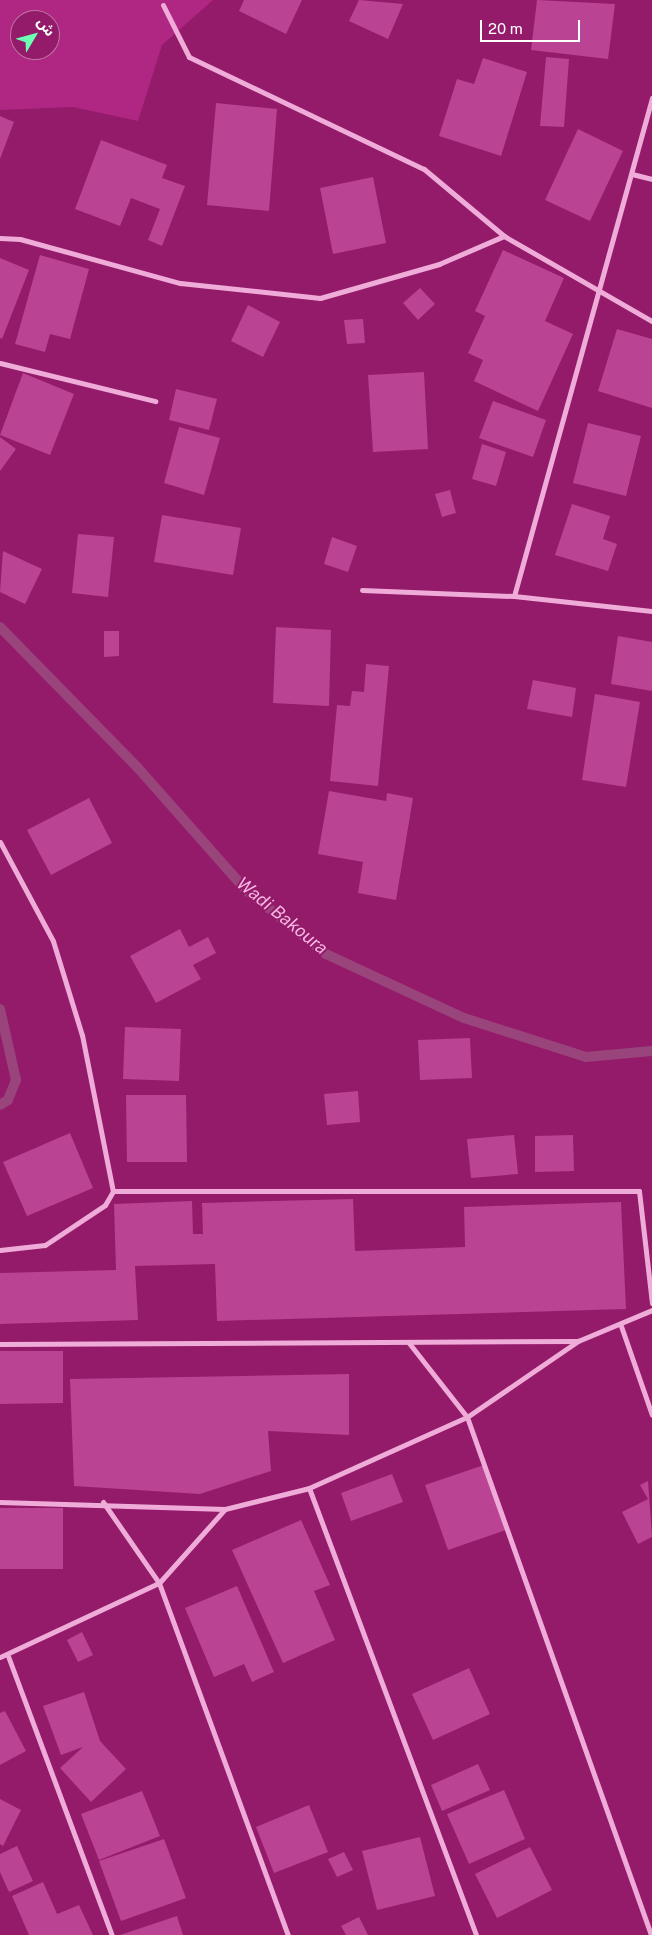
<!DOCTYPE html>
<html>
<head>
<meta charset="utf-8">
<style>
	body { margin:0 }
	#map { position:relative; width:652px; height:1935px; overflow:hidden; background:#941a6a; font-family:"Public Sans","Noto Sans Arabic",sans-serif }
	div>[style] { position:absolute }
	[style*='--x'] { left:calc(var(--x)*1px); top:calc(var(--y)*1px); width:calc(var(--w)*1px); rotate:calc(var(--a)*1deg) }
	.green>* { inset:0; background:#af2782 }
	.stream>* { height:10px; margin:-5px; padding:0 5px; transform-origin:5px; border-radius:5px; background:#9a447c }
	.building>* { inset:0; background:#bb4393 }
	.street>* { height:5px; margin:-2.5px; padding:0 2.5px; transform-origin:2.5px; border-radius:2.5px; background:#efacd9 }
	span { translate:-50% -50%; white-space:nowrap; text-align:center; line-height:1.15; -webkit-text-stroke:4px #941a6a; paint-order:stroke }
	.water-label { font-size:18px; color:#f6b8e2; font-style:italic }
	.north { position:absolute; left:10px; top:10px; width:50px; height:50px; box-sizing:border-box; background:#941a6a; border:1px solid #bf76a6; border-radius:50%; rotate:53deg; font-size:14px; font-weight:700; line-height:20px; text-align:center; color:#fff }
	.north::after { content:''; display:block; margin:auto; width:18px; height:22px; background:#6affb3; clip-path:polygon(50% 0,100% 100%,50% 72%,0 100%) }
	.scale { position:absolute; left:480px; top:20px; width:100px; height:22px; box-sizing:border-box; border:2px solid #fff; border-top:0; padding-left:6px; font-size:15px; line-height:18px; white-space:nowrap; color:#fff; -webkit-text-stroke:4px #941a6a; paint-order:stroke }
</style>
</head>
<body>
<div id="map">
	<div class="green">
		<i style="clip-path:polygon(evenodd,0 0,213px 0,162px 45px,138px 121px,73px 107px,0 110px,0 0,20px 20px,50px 20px,50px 50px,20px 50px,20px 20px)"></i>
	</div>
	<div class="stream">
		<i style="--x:0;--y:627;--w:197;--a:45.6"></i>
		<i style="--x:138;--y:768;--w:164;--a:48.5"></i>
		<i style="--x:247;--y:891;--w:101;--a:38.6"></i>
		<i style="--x:326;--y:954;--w:152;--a:24.9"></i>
		<i style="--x:464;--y:1018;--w:128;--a:17.7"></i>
		<i style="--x:586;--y:1057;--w:66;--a:-5.2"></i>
		<i style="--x:0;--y:1009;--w:73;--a:77.3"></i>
		<i style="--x:16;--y:1080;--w:22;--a:112"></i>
		<i style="--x:8;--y:1100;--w:9;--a:148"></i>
	</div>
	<div class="building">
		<i style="clip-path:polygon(244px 0,302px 0,286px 34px,239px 11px)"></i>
		<i style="clip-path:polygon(359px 0,403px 4px,388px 39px,349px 21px)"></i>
		<i style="clip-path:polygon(537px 0,615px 4px,608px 59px,531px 50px)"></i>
		<i style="clip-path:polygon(546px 57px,569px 59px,564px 127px,540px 126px)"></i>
		<i style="clip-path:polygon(483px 58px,527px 72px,501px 156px,439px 136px,457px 79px,474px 84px)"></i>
		<i style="clip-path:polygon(216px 103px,277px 109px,269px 211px,207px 205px)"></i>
		<i style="clip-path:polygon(0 116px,14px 122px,0 159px)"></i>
		<i style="clip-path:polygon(578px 129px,623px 151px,590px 221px,545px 200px)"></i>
		<i style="clip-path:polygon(101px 140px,167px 165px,162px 178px,185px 186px,162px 246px,148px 240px,160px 209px,131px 198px,120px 226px,75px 209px)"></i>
		<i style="clip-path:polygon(373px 177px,386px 243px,333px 254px,320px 188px)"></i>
		<i style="clip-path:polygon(503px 250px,564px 278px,545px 321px,573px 334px,538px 411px,474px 381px,483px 360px,468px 353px,485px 316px,475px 311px)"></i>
		<i style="clip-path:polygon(40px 255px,89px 269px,70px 339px,50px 334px,45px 352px,15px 344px)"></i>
		<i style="clip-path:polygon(0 258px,29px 270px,2px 339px,0 338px)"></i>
		<i style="clip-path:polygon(420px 288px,435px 304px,418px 320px,403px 303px)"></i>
		<i style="clip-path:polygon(248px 305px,280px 322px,263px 357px,231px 341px)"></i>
		<i style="clip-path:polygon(363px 319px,365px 343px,347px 344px,344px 320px)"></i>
		<i style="clip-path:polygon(617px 329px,652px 339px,652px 408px,598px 391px)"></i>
		<i style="clip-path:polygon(424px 372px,428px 449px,373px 452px,368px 375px)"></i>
		<i style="clip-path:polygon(23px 373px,74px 394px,50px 455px,0 435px)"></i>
		<i style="clip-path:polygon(176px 389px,217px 399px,209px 430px,169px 420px)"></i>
		<i style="clip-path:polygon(493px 401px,546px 420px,533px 457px,479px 438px)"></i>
		<i style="clip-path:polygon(588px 423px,641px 436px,626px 496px,573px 483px)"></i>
		<i style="clip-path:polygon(179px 427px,220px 438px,204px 495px,164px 483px)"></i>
		<i style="clip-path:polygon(0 437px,16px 449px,0 471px)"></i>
		<i style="clip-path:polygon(482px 444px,506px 452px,496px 486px,472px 479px)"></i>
		<i style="clip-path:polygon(450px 490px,456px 513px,442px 517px,435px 494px)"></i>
		<i style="clip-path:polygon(572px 504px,610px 516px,603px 539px,617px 544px,608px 571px,555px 555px)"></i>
		<i style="clip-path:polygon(162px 515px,241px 528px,233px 575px,154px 562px)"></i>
		<i style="clip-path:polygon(78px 534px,114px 537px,108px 597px,72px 593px)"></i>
		<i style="clip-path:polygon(332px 537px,357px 546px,348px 572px,324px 564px)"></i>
		<i style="clip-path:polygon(3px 551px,42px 569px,25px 604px,0 592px)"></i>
		<i style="clip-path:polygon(276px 627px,331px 630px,329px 706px,273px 703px)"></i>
		<i style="clip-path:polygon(104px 631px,119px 631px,119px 656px,104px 657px)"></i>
		<i style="clip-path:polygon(618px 636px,652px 642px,652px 691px,611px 684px)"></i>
		<i style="clip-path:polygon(366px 664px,389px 666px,378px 786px,330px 781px,337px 705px,350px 706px,352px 691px,364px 692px)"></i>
		<i style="clip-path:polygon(533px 680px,576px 688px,572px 717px,527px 709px)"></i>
		<i style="clip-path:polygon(595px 694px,640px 702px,626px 787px,582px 780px)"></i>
		<i style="clip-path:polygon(329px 791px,386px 801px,387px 793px,413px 798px,396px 900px,358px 893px,363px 862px,318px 854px)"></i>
		<i style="clip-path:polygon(89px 798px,112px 843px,51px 875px,27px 830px)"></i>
		<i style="clip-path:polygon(180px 929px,189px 947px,208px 937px,216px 953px,193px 965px,201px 979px,156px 1003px,130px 956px)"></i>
		<i style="clip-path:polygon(125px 1027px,181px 1029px,179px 1081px,123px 1079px)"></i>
		<i style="clip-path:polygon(470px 1038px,472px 1078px,420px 1080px,418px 1040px)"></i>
		<i style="clip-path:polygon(358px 1091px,360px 1122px,327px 1125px,324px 1094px)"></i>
		<i style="clip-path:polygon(126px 1095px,186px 1095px,187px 1162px,127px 1162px)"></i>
		<i style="clip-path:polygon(70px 1133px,93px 1188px,27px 1216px,3px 1162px)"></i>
		<i style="clip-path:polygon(514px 1135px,518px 1174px,471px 1178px,467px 1139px)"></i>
		<i style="clip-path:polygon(573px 1135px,574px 1171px,535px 1172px,535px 1136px)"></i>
		<i style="clip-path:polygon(353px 1199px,355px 1251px,465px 1247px,464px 1207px,621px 1202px,626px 1309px,217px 1321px,215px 1264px,135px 1266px,138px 1320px,0 1324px,0 1273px,116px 1270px,114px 1204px,192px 1201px,193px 1234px,203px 1234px,202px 1203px)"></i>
		<i style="clip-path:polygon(0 1351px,63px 1351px,63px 1403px,0 1404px)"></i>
		<i style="clip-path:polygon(349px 1374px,349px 1435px,268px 1431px,271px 1471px,200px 1494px,74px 1486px,70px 1379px)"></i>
		<i style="clip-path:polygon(484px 1465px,506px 1530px,448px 1550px,425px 1485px)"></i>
		<i style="clip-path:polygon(392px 1474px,403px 1502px,351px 1521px,341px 1493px)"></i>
		<i style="clip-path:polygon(648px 1481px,652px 1537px,638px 1544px,622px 1512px,648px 1499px,640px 1485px)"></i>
		<i style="clip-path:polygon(0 1508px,63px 1508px,63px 1569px,0 1569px)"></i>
		<i style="clip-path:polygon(301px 1520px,330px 1585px,314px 1591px,335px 1640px,283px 1663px,232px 1550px)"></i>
		<i style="clip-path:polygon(237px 1586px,274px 1672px,252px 1682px,244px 1664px,214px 1677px,185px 1608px)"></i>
		<i style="clip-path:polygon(82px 1632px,93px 1655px,78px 1662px,67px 1640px)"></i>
		<i style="clip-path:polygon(469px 1668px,490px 1714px,433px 1740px,412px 1694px)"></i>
		<i style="clip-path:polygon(84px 1692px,100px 1741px,126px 1769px,91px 1802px,60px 1768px,83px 1747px,61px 1755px,43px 1706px)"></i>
		<i style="clip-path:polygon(5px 1711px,26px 1751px,0 1765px,0 1713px)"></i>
		<i style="clip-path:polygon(478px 1764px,490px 1790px,442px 1811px,431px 1785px)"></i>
		<i style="clip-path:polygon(504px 1790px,525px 1839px,469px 1864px,447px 1814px)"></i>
		<i style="clip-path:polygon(142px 1791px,160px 1836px,99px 1860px,81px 1814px)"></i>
		<i style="clip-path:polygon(0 1799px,21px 1810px,3px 1846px,0 1844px)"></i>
		<i style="clip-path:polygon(309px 1805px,328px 1852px,274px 1873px,256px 1827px)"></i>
		<i style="clip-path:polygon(420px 1837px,435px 1896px,377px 1910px,362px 1851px)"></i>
		<i style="clip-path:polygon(164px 1839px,186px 1898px,121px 1921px,99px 1861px)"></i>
		<i style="clip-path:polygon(17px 1846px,33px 1881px,9px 1892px,0 1872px,0 1854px)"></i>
		<i style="clip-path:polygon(530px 1847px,552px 1890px,497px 1918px,475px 1874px)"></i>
		<i style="clip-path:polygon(344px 1852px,353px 1870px,337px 1877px,328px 1859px)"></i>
		<i style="clip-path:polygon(43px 1882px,57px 1914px,79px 1905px,93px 1935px,29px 1935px,12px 1896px)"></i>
		<i style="clip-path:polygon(177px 1916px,183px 1935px,120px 1935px)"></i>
		<i style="clip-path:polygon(359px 1917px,368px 1935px,346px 1935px,341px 1926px)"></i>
	</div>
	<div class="street">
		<i style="--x:163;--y:5;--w:58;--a:63.4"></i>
		<i style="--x:189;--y:57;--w:260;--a:25.5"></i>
		<i style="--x:424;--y:169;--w:104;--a:39.9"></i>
		<i style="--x:504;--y:236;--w:171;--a:29.9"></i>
		<i style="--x:632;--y:174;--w:21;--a:14"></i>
		<i style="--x:0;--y:238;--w:20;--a:3"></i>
		<i style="--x:20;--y:239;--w:166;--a:15.4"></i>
		<i style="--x:180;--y:283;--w:141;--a:6.1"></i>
		<i style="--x:320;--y:298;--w:124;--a:-15.9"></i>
		<i style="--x:439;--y:264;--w:71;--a:-23.3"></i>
		<i style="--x:0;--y:363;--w:160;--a:13.8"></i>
		<i style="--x:362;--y:590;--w:152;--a:2.3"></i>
		<i style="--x:514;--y:596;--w:139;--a:6.2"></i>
		<i style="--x:514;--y:596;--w:517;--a:-74.51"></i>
		<i style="--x:0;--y:842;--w:112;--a:61.8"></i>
		<i style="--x:53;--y:941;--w:98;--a:72.9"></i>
		<i style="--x:82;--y:1035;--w:159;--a:78.8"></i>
		<i style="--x:0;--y:1250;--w:45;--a:-6.3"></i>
		<i style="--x:45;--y:1245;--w:72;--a:-33.7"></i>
		<i style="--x:105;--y:1205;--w:16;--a:-60"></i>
		<i style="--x:113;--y:1191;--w:526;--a:0"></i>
		<i style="--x:639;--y:1191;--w:113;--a:83.4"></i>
		<i style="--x:621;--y:1326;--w:94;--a:70.8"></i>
		<i style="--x:409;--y:1343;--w:94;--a:51.9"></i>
		<i style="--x:467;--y:1417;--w:550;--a:70.44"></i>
		<i style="--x:0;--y:1344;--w:577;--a:-0.3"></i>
		<i style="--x:309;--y:1488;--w:477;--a:69.5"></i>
		<i style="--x:0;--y:1502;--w:225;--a:1.8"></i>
		<i style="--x:103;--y:1502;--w:98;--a:55.3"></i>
		<i style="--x:159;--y:1583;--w:375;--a:69.9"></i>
		<i style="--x:8;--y:1656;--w:298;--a:69.6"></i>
		<i style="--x:0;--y:1657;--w:175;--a:-25"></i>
		<i style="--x:159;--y:1583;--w:99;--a:-48.3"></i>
		<i style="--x:225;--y:1509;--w:87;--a:-14"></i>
		<i style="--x:309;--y:1488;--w:173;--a:-24.2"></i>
		<i style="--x:467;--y:1417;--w:135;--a:-34.4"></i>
		<i style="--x:578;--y:1341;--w:80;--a:-22.7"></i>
	</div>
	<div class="water-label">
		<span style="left:282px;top:916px;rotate:39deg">Wadi Bakoura</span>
	</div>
	<div class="north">ش</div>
	<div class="scale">20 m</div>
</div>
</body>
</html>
